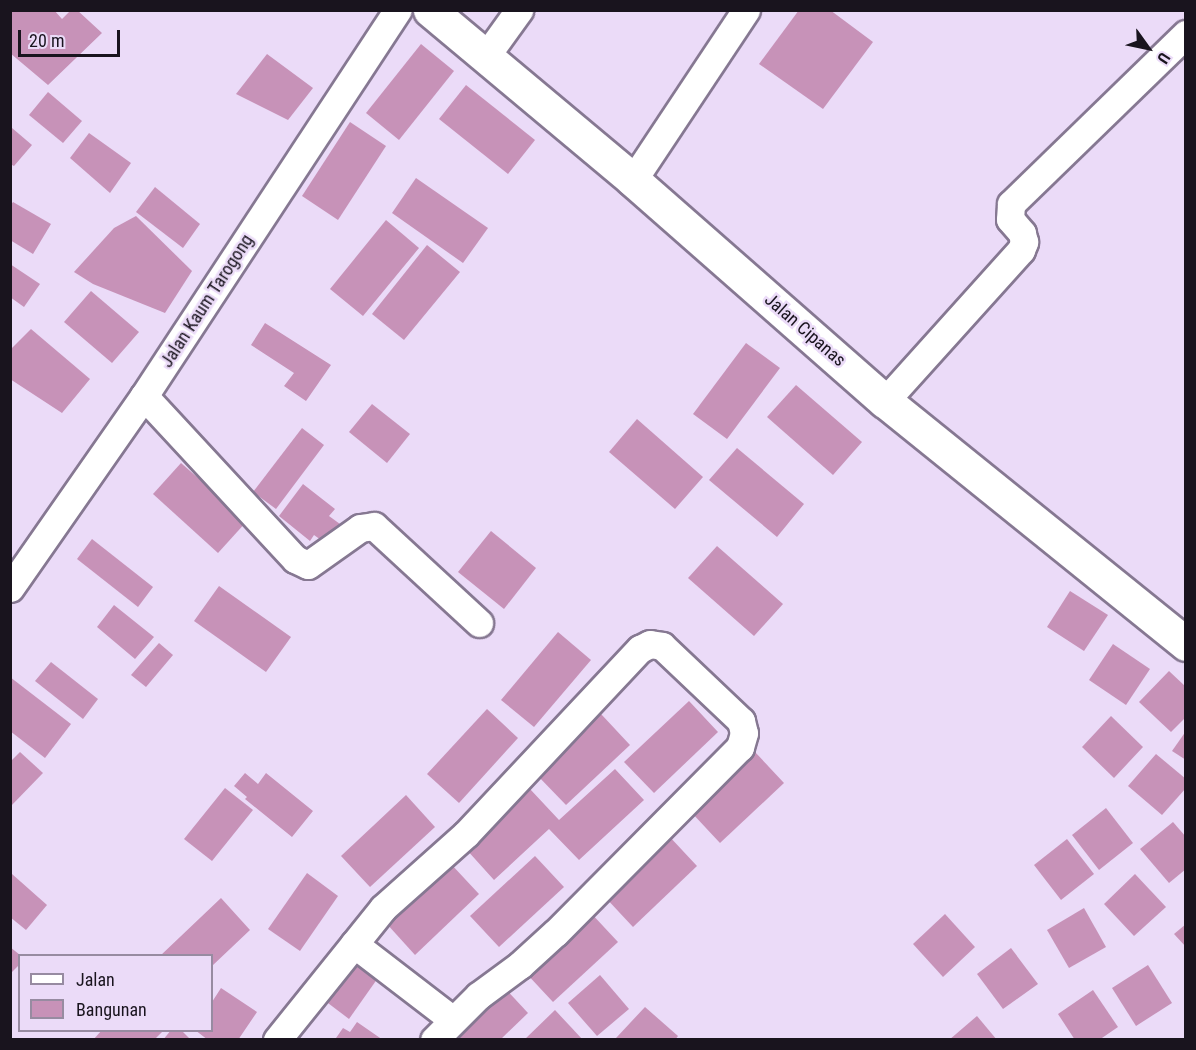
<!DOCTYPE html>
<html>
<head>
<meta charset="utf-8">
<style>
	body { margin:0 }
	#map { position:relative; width:1196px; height:1050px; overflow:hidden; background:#ebdbf8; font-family:"Roboto Condensed",sans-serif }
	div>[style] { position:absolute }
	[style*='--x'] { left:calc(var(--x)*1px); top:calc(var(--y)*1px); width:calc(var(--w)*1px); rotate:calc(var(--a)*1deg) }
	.building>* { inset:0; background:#c792b8 }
	.roads { filter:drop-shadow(2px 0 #867892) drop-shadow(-2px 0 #867892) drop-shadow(0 2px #867892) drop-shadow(0 -2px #867892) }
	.minor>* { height:27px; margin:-13.5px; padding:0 13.5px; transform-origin:13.5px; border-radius:13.5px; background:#fff }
	.tertiary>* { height:33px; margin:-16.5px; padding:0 16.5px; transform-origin:16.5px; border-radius:16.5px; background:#fff }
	span { translate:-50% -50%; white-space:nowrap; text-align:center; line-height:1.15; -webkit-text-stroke:5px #ebdbf8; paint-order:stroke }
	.street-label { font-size:18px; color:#19141e }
	.frame { position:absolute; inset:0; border:12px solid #19141e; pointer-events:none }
	.legend { position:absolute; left:18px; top:954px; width:195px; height:78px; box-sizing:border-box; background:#ebdbf8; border:2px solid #978ba1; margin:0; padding:8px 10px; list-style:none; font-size:18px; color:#19141e }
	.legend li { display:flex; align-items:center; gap:12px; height:30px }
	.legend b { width:30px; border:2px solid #978ba1 }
	.north { position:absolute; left:1118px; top:18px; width:60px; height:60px; -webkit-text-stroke:4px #ebdbf8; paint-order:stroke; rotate:123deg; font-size:16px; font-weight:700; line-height:24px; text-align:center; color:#19141e }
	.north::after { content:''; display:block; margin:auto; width:21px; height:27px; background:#19141e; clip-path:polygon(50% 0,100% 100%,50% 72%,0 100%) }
	.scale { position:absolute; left:18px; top:30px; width:102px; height:27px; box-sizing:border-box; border:3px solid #19141e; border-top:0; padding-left:8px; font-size:18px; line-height:21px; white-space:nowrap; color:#19141e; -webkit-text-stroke:4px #ebdbf8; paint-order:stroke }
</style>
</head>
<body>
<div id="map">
	<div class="building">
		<i style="clip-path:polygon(10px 10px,54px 10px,62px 19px,71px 10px,77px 10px,102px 33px,48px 85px,10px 53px)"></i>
		<i style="clip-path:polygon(799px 10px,830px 10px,873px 42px,823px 109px,759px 64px)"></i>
		<i style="clip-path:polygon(421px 44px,454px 71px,399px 140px,366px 113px)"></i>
		<i style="clip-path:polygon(267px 54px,313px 88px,288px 120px,236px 94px)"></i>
		<i style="clip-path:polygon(466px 85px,535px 140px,508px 174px,439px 119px)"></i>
		<i style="clip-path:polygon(48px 92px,82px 121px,63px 143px,29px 115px)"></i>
		<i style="clip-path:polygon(350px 122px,386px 146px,338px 220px,302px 196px)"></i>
		<i style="clip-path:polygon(12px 128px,32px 145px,14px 166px,10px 164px)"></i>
		<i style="clip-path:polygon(89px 133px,131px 163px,110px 193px,70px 158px)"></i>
		<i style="clip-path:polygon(416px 178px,488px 228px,463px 263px,392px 213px)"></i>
		<i style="clip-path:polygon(155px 187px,200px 224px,183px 248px,136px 212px)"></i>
		<i style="clip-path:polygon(13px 202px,51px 224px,33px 254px,10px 240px,10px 206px)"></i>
		<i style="clip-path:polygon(136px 216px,192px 271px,165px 313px,93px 284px,74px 272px,114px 228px)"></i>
		<i style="clip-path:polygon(386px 220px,419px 248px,363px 316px,330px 289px)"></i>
		<i style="clip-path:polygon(427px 245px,460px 272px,404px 340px,372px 314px)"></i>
		<i style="clip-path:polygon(10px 264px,40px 284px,24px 307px,10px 297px)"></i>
		<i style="clip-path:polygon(91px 291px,139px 332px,112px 363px,64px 322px)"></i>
		<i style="clip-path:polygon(265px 323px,331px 365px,306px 401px,284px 386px,294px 373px,251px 345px)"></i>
		<i style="clip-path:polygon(31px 329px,90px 379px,62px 413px,10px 379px,10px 350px)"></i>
		<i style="clip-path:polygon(746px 343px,780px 368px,727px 439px,693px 414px)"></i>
		<i style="clip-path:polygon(796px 385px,862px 442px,833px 475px,767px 417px)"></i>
		<i style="clip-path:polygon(372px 404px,410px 434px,387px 463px,349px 432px)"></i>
		<i style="clip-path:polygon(637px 419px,703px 477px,675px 509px,609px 452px)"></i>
		<i style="clip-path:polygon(302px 428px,324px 445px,276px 509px,253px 492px)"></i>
		<i style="clip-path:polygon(737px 448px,804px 504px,777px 537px,709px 480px)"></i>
		<i style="clip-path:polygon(181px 463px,247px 521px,218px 553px,153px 494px)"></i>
		<i style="clip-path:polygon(303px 484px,335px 509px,329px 516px,340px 524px,325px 543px,314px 535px,310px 541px,279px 516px)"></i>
		<i style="clip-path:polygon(491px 531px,536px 568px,504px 609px,458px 572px)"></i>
		<i style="clip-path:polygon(92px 539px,153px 587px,138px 607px,77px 559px)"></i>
		<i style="clip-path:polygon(717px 546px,783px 604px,754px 636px,688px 578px)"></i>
		<i style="clip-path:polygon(219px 586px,291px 637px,266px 672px,194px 621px)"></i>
		<i style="clip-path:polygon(1070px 591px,1108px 615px,1084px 651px,1047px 627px)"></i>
		<i style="clip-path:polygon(114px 605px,154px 637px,135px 659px,97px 627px)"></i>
		<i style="clip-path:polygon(558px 632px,591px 660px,534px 727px,501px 700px)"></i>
		<i style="clip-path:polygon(159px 643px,173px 655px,146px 687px,131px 675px)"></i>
		<i style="clip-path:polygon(1113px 644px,1150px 669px,1126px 705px,1089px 680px)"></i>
		<i style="clip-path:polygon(51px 662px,98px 699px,83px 719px,35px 681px)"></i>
		<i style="clip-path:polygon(1169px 671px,1186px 687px,1186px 717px,1171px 732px,1139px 702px)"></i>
		<i style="clip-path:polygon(10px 677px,71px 724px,45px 758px,10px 731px)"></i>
		<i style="clip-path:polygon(689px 701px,718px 732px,654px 793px,624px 762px)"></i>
		<i style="clip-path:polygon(487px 709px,518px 738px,459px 803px,427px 774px)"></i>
		<i style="clip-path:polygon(601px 714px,630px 745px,566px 805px,536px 774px)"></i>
		<i style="clip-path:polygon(1111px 716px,1143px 747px,1114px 778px,1082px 747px)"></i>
		<i style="clip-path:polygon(1186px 731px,1186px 760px,1172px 751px)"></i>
		<i style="clip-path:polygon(20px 752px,43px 773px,10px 807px,10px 762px)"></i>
		<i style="clip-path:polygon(755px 752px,784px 783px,720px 843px,691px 812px)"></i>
		<i style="clip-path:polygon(1156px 754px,1186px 779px,1186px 788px,1162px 815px,1128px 786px)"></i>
		<i style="clip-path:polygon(615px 769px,644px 800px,579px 860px,549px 829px,494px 880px,466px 849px,530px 789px,559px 820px)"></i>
		<i style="clip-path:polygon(245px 773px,258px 784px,266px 773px,313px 811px,292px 837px,245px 799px,247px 797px,234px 786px)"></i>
		<i style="clip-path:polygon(225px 788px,253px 810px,212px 861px,184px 839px)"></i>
		<i style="clip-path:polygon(406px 795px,435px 827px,370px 887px,341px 856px)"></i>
		<i style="clip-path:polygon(1106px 808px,1133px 843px,1099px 870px,1072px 835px)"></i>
		<i style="clip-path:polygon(1173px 822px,1186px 837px,1186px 869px,1169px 883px,1140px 849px)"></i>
		<i style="clip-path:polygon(668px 835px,697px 866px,633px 927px,604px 896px)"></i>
		<i style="clip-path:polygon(1067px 839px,1094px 874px,1061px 900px,1034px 865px)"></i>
		<i style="clip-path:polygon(535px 856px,564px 887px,499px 947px,470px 916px)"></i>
		<i style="clip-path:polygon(450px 863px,479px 894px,415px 955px,386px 923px)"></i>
		<i style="clip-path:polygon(307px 873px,338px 896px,300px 951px,268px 929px)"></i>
		<i style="clip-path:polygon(12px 874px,47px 905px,26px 930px,10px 917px)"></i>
		<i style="clip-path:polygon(1135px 874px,1166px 907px,1134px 936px,1104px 904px)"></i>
		<i style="clip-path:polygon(221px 898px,250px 930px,212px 966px,212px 956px,160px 956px)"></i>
		<i style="clip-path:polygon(1084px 908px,1106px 947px,1069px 968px,1047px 930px)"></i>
		<i style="clip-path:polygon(589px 911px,618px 942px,553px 1002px,524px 971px)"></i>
		<i style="clip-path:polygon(945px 914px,975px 947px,943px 977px,913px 944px)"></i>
		<i style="clip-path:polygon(1186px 924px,1186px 947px,1174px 934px)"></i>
		<i style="clip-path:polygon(10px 947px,20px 955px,20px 964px,10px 974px)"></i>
		<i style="clip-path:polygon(1011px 948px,1038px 984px,1003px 1009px,977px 974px)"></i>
		<i style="clip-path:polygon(354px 957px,380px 975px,349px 1019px,324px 1000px)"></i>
		<i style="clip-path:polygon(1148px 965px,1172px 1003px,1136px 1026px,1112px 988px)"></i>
		<i style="clip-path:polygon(600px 975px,629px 1009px,597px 1036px,568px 1003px)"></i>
		<i style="clip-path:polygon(499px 982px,528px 1013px,500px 1040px,438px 1040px)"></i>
		<i style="clip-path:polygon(221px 988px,257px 1012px,238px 1040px,208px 1040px,195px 1030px,212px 1030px,212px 1002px)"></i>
		<i style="clip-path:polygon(1093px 990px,1118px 1027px,1099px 1040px,1075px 1040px,1058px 1014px)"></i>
		<i style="clip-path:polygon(645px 1007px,678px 1036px,675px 1040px,616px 1038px)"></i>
		<i style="clip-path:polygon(555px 1010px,583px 1040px,524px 1040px)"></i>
		<i style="clip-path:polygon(977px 1016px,997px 1040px,949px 1040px)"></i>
		<i style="clip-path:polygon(357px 1022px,383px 1040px,336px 1038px,343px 1028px,350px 1032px)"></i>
		<i style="clip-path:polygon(102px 1030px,164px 1030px,154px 1040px,93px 1040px)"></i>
		<i style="clip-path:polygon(171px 1030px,181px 1030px,191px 1040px,163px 1040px)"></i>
	</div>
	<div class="roads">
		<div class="minor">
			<i style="--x:486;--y:56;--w:57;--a:-54.3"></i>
			<i style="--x:633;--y:180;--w:204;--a:-56.4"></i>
			<i style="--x:144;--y:396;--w:222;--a:47.2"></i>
			<i style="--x:295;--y:559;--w:14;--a:25"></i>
			<i style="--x:308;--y:565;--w:64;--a:-35.4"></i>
			<i style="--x:360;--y:528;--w:14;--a:-8"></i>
			<i style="--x:374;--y:526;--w:143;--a:42.7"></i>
			<i style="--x:885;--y:401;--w:203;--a:-48"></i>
			<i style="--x:1021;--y:250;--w:9;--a:-69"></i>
			<i style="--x:1024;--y:242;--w:9;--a:-103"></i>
			<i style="--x:1022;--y:233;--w:18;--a:-131"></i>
			<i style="--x:1010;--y:219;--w:15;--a:-86"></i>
			<i style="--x:1011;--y:204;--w:244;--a:-44.2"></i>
			<i style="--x:10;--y:588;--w:234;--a:-55.1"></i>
			<i style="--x:144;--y:396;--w:462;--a:-56.7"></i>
			<i style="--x:354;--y:944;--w:125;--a:37.5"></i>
			<i style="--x:277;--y:1040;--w:169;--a:-51.2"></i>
			<i style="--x:383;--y:908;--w:111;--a:-41.7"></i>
			<i style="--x:466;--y:834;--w:254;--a:-46.8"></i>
			<i style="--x:640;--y:649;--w:11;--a:-27"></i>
			<i style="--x:650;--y:644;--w:12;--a:9"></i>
			<i style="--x:662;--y:646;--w:109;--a:43.5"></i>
			<i style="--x:741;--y:721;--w:12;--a:76"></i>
			<i style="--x:744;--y:733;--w:15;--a:106"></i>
			<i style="--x:740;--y:747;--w:262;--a:134.8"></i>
			<i style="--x:555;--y:933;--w:47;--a:137.6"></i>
			<i style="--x:520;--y:965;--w:52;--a:143.6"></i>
			<i style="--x:478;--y:996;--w:62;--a:135"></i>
		</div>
		<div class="tertiary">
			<i style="--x:430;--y:10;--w:265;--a:39.9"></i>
			<i style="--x:633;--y:180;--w:335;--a:41.3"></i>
			<i style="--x:885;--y:401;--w:387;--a:38.9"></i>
		</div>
	</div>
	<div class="street-label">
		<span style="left:207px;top:301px;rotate:-57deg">Jalan Kaum Tarogong</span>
		<span style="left:805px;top:330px;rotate:41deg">Jalan Cipanas</span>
	</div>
	<div class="frame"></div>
	<ul class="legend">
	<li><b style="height:8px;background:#fff"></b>Jalan</li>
	<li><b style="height:16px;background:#c792b8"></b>Bangunan</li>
	</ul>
	<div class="north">U</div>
	<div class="scale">20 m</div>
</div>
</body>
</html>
